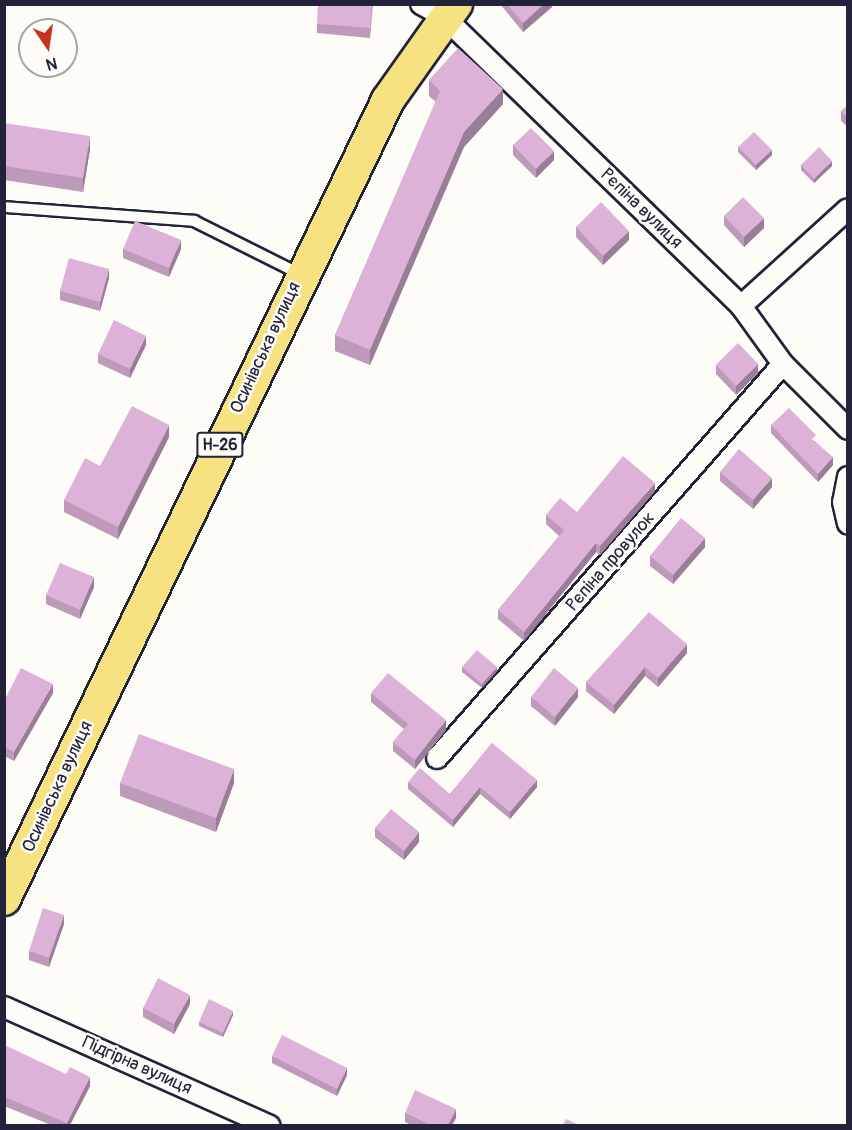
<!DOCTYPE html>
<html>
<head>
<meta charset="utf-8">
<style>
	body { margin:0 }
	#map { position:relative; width:852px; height:1130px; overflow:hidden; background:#fdfcf7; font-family:Pangolin,sans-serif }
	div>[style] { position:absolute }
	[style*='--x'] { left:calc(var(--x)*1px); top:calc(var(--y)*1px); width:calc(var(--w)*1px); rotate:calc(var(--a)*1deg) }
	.roads { filter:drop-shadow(2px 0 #22223b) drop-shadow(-2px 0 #22223b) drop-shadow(0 2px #22223b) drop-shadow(0 -2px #22223b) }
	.lane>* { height:10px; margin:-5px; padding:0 5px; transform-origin:5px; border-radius:5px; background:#fdfcf7 }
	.street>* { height:20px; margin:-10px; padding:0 10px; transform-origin:10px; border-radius:10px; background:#fdfcf7 }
	.primary>* { height:32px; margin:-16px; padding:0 16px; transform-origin:16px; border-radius:16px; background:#f6e281 }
	.wall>* { inset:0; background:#bd99ba }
	.shaded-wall>* { inset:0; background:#9a7d97 }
	.building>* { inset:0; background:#dcb2d8 }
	span { translate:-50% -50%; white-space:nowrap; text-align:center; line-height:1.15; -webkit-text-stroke:5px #fdfcf7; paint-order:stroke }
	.shield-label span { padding:2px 4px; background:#fdfcf7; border:2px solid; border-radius:4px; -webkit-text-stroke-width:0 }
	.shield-label { font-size:16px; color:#22223b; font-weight:700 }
	.street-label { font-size:18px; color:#22223b }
	.frame { position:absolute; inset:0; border:6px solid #22223b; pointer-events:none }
	.north { position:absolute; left:18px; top:18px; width:60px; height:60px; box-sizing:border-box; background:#fdfcf7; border:2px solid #a5a5ac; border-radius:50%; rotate:167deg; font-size:16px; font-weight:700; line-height:24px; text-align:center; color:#22223b }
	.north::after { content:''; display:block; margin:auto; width:21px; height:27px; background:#c8321e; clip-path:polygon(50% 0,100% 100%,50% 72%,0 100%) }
</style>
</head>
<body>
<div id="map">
	<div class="roads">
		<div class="lane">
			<i style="--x:4;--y:207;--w:191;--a:4.2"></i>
			<i style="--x:194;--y:221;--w:119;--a:26.6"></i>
		</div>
		<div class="street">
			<i style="--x:421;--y:4;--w:25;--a:29"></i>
			<i style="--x:443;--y:16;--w:416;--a:44.2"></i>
			<i style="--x:741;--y:306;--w:72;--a:54.1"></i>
			<i style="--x:783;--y:364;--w:92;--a:45"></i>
			<i style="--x:741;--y:306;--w:144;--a:-42.2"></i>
			<i style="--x:848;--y:477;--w:25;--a:101"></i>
			<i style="--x:843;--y:502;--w:22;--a:77"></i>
			<i style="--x:437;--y:758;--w:524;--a:-48.71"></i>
			<i style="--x:4;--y:1007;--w:291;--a:24.1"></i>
		</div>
		<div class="primary">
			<i style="--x:4;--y:899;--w:886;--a:-64.33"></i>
			<i style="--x:388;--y:100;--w:118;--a:-54.7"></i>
		</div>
	</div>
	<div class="wall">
		<i style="clip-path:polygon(373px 4px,370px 38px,317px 33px,317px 24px)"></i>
		<i style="clip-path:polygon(500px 4px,552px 4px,552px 7px,523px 32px)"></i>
		<i style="clip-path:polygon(429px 80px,503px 104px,464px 147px,370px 365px,335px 351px,335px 335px,436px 102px,429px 96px)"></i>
		<i style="clip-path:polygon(848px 105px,848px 127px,841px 121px,841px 111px)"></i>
		<i style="clip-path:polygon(4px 123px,90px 149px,83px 192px,4px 180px)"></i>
		<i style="clip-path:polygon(513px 145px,554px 160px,536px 178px,513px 155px)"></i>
		<i style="clip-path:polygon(738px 147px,772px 155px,756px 170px,738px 152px)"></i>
		<i style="clip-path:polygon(801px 165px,832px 166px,814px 183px,801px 170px)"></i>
		<i style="clip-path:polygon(724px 216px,764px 228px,744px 247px,724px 225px)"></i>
		<i style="clip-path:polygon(576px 227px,629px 240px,603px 265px,576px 237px)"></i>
		<i style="clip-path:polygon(123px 249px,181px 249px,169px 277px,123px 258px)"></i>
		<i style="clip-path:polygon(109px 278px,100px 311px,60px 300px,60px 291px)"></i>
		<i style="clip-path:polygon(146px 345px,130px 378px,98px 363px,98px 354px)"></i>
		<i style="clip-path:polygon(716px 365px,758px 373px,736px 395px,716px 374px)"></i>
		<i style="clip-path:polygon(771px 425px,816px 442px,833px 465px,818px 482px,771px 433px)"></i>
		<i style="clip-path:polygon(169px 437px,118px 539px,64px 512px,64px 500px)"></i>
		<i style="clip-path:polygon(720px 472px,772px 487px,753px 509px,720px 481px)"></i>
		<i style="clip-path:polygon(655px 491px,600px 555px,596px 552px,524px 641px,498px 619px,498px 610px,559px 536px,546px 524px,546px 515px,577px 512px)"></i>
		<i style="clip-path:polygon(705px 547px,673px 584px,650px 566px,650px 556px)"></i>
		<i style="clip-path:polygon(94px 587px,80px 619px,46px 604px,46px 595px)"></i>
		<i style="clip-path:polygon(687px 653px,658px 687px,645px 676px,614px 714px,586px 691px,586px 682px)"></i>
		<i style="clip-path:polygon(462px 667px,497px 671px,482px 688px,462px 672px)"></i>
		<i style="clip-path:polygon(53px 693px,14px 761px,4px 756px,4px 701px)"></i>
		<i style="clip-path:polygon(371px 693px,446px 730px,415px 769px,393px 751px,393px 742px,404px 729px,371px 702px)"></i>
		<i style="clip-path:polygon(531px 697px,578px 697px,555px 726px,531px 706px)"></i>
		<i style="clip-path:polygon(492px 743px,537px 787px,510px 819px,480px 794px,453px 827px,408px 789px,408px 782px,450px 794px)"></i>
		<i style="clip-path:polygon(120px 783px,234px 783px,216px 832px,120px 796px)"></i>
		<i style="clip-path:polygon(375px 828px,419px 842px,404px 860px,375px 837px)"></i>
		<i style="clip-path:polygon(64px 924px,49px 967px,29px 960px,29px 951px)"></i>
		<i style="clip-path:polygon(190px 1004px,174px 1034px,143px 1017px,143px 1008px)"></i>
		<i style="clip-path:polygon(233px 1015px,223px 1037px,199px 1026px,199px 1022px)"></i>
		<i style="clip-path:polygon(4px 1045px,90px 1086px,70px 1125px,51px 1125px,4px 1106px)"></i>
		<i style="clip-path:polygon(272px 1056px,347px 1075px,337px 1096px,272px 1063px)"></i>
		<i style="clip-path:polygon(405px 1113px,456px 1118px,452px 1125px,411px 1125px,405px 1122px)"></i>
	</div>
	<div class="shaded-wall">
		<i style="clip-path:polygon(544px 4px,552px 4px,552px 7px,523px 32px,523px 23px)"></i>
		<i style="clip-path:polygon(503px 89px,503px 104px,464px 147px,370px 365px,370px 350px,464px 132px)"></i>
		<i style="clip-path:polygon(90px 136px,90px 149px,83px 192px,83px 178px)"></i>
		<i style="clip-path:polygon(772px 150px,772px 155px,756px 170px,756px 165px)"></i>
		<i style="clip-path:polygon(554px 151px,554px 160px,536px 178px,536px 169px)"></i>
		<i style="clip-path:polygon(832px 161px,832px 166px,814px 183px,814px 179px)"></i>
		<i style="clip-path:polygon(764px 218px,764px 228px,744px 247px,744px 237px)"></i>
		<i style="clip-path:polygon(629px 231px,629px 240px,603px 265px,603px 256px)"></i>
		<i style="clip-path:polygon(181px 240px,181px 249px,169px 277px,169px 268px)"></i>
		<i style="clip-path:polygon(109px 269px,109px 278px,100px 311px,100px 302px)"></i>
		<i style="clip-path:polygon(146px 336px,146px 345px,130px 378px,130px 369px)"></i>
		<i style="clip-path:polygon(758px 364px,758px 373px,736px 395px,736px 386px)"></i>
		<i style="clip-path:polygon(169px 425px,169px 437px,118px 539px,118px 527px)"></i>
		<i style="clip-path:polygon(833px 457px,833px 465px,818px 482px,818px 474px)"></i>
		<i style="clip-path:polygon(772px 478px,772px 487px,753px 509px,753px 500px)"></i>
		<i style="clip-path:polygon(655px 483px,655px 491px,600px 555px,600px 546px)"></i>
		<i style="clip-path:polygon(705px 538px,705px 547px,673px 584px,673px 575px)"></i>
		<i style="clip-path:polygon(596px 543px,596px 552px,524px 641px,524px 632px)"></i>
		<i style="clip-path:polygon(94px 577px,94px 587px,80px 619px,80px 610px)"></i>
		<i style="clip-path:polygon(687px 644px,687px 653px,658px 687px,658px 678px)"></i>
		<i style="clip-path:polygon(497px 667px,497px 671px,482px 688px,482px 684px)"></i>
		<i style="clip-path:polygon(645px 667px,645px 676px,614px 714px,614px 705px)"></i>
		<i style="clip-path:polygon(53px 684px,53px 693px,14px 761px,14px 752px)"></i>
		<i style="clip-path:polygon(578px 688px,578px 697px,555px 726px,555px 717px)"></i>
		<i style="clip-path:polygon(446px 720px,446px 730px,415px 769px,415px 760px)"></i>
		<i style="clip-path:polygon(234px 769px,234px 783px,216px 832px,216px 818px)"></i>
		<i style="clip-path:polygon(537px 780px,537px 787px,510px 819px,510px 812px)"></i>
		<i style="clip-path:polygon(480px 787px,480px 794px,453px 827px,453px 820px)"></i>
		<i style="clip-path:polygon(419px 832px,419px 842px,404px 860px,404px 851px)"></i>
		<i style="clip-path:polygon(64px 915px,64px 924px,49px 967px,49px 958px)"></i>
		<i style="clip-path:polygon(190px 995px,190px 1004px,174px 1034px,174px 1024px)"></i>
		<i style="clip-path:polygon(233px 1011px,233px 1015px,223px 1037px,223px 1033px)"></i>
		<i style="clip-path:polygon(347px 1068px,347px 1075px,337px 1096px,337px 1089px)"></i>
		<i style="clip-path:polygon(90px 1077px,90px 1086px,70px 1125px,67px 1125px,67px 1123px)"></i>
		<i style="clip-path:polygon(456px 1109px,456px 1118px,452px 1125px,448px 1125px)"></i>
	</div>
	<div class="building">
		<i style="clip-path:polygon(318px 4px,372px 4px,370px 28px,317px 24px)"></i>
		<i style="clip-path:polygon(507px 4px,544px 4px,523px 23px)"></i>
		<i style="clip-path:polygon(458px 48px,503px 89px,464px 132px,370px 350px,335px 335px,440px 91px,429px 80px)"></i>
		<i style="clip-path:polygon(848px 105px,848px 118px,841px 111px)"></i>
		<i style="clip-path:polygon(4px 123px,90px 136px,83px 178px,4px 166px)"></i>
		<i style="clip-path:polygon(531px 128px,554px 151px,536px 169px,513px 145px)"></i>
		<i style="clip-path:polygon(754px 132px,772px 150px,756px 165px,738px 147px)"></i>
		<i style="clip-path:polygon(819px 147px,832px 161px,814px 179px,801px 165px)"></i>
		<i style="clip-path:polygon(743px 197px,764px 218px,744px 237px,724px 216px)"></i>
		<i style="clip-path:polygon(601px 202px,629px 231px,603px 256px,576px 227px)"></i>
		<i style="clip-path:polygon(135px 221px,181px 240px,169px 268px,123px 249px)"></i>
		<i style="clip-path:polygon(69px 258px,109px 269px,100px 302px,60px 291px)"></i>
		<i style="clip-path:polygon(114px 320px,146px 336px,130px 369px,98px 354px)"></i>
		<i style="clip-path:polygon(738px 343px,758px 364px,736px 386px,716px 365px)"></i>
		<i style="clip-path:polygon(132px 406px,169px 425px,118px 527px,64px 500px,85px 458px,100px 466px)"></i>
		<i style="clip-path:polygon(789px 408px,816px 435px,812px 439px,833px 457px,818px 474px,771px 425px)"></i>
		<i style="clip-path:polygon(739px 449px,772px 478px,753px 500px,720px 472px)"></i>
		<i style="clip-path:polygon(623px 456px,655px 483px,600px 546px,596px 543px,524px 632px,498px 610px,564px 530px,546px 515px,560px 498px,577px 512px)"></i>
		<i style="clip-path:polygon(681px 518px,705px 538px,673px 575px,650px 556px)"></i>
		<i style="clip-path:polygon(60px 563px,94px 577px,80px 610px,46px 595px)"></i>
		<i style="clip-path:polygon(649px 612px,687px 644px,658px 678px,645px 667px,614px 705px,586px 682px)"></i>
		<i style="clip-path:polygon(477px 650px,497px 667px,482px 684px,462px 667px)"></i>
		<i style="clip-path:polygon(21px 668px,53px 684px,14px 752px,4px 747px,4px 701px)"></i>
		<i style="clip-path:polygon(554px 668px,578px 688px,555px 717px,531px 697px)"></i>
		<i style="clip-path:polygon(388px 673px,446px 720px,415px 760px,393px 742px,408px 724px,371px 693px)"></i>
		<i style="clip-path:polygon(139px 734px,234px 769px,216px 818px,120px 783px)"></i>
		<i style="clip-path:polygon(492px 743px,537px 780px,510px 812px,480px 787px,453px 820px,408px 782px,420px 768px,450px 794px)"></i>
		<i style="clip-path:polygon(391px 809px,419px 832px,404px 851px,375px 828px)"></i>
		<i style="clip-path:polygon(43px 908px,64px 915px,49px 958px,29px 951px)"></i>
		<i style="clip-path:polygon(158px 978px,190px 995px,174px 1024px,143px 1008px)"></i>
		<i style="clip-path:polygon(209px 999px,233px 1011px,223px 1033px,199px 1022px)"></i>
		<i style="clip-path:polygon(282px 1035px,347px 1068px,337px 1089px,272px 1056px)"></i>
		<i style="clip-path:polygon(4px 1045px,66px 1074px,70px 1067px,90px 1077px,67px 1123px,4px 1097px)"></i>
		<i style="clip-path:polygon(415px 1090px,456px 1109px,448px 1125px,431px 1125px,405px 1113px)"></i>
		<i style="clip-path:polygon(566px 1119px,579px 1125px,563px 1125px)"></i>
	</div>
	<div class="shield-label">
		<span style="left:220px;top:445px">Н-26</span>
	</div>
	<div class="street-label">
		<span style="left:641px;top:209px;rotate:44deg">Рєпіна вулиця</span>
		<span style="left:266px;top:348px;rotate:-65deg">Осинівська вулиця</span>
		<span style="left:611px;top:562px;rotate:-49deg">Рєпіна провулок</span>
		<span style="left:58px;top:787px;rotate:-65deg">Осинівська вулиця</span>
		<span style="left:137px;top:1066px;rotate:24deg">Підгірна вулиця</span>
	</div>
	<div class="frame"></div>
	<div class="north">N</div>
</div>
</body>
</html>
